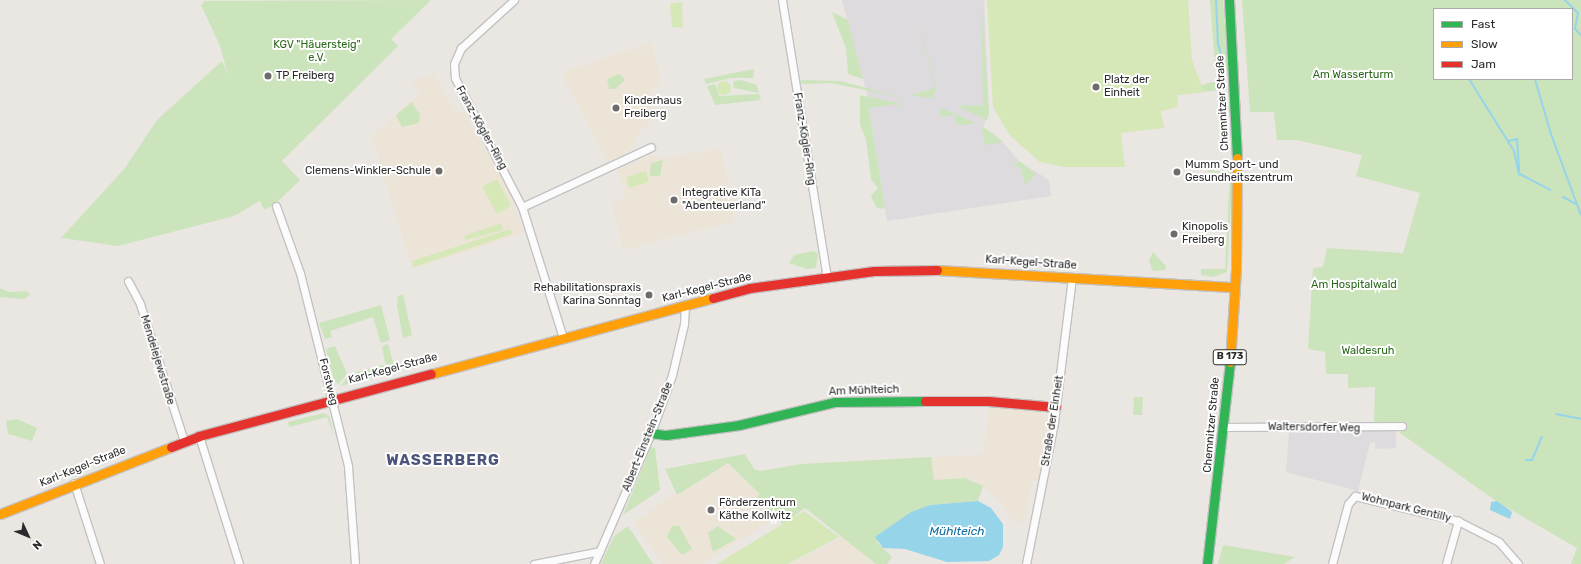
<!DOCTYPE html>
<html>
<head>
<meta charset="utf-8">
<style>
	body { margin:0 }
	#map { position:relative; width:1581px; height:564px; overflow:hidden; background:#eae6e2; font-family:Rubik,sans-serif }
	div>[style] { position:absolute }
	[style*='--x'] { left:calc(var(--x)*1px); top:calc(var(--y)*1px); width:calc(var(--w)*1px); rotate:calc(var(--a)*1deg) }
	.industrial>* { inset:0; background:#dddbdd }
	.education>* { inset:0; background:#ece4d6 }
	.green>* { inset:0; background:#cce4bb }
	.pitch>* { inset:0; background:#d6e8b8 }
	.round { border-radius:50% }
	.water>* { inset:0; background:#96d4ea }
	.stream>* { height:2px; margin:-1px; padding:0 1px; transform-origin:1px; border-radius:1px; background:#96d4ea }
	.roads { filter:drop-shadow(1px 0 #c3c2c2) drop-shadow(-1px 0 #c3c2c2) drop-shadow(0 1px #c3c2c2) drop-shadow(0 -1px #c3c2c2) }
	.street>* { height:7px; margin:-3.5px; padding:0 3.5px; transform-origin:3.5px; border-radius:3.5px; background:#fcfbfb }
	.fast>* { height:9px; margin:-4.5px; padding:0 4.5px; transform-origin:4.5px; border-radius:4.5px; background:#30b455 }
	.slow>* { height:9px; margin:-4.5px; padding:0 4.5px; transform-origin:4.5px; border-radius:4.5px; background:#ff9f0a }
	.jam>* { height:9px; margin:-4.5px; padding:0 4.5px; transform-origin:4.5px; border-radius:4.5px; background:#e5322d }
	.dots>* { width:11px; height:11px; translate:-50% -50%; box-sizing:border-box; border:2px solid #fff; border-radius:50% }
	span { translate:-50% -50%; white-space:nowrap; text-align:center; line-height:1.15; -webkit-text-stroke:4px #fff; paint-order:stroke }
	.shield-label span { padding:1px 3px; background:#fff; border:1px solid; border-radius:3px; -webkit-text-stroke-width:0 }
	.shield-label { font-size:10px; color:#2b2b2b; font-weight:700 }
	.park-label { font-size:11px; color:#2b681b }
	.poi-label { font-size:11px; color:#2b2b2b }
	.left { translate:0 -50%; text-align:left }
	.right { translate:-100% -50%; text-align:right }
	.street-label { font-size:11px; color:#2b2b2b }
	.water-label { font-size:12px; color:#0f6b9c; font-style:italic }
	.district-label { font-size:15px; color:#4c547c; font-weight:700; letter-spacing:1px }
	.legend { position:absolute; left:1433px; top:8px; width:140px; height:72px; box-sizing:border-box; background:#fff; border:1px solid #aaa; margin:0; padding:5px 7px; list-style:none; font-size:12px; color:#2b2b2b }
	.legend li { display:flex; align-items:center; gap:8px; height:20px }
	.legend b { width:20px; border:1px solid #aaa }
	.north { position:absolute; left:8px; top:516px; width:40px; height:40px; -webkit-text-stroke:3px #fff; paint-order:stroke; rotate:134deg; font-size:11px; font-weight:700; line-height:16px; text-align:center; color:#2b2b2b }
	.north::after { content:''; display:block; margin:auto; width:14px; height:18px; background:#2b2b2b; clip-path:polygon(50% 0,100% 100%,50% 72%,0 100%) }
</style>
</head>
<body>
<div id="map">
	<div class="industrial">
		<i style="clip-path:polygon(842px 0,984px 0,989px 114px,983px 127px,1001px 140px,1020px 162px,1049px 180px,1051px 196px,887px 221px,867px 94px)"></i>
		<i style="clip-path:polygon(1396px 430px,1396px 448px,1375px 449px,1375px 442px,1370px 443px,1358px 491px,1286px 472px,1289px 432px)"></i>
	</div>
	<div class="education">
		<i style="clip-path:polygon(652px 42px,660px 81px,651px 93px,655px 117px,639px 133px,631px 151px,609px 162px,563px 77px,567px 70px)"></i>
		<i style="clip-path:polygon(434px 74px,457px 114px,464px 111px,509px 192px,525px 233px,412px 269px,372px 136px,419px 94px,412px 81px)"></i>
		<i style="clip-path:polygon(721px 149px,735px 221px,623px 250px,612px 202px,626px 198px,618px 170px,651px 155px,659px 158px)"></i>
		<i style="clip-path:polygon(993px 405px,1038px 410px,1049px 419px,1039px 481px,1032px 480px,1024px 524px,1011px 518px,999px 500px,970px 478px,934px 480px,931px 457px,979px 455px,984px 452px,989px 408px)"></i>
		<i style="clip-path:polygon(727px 463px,761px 494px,757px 498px,777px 517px,701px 564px,663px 564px,634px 523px,675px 493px,677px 495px)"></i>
		<i style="clip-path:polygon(842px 537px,877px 564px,791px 564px)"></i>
	</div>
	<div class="green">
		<i style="clip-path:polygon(431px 0,391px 39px,398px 46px,282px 161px,300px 180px,273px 206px,264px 210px,260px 201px,234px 216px,118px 246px,61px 238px,125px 168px,157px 120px,222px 61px,228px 75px,220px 46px,201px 5px,205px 1px)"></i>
		<i style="clip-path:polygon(913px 0,936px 88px,932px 98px,910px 95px,935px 88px)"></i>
		<i style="clip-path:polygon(981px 0,989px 114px,987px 120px,957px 106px,983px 105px)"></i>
		<i style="clip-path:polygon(1210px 0,1223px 0,1228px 67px,1224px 74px,1217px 72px,1215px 65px)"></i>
		<i style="clip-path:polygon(evenodd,1242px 0,1581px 0,1581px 564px,1571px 564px,1577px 548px,1499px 503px,1400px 433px,1397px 423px,1374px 423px,1375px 387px,1348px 388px,1348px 374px,1326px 374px,1325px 352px,1308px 349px,1313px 268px,1323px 267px,1327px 248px,1403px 253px,1420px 193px,1356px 176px,1362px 155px,1297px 140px,1277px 140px,1274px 112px,1250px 112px,1242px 0,1434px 9px,1572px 9px,1572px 79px,1434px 79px,1434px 9px)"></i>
		<i style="clip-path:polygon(832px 12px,848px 20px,863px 79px,848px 74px,846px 48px)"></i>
		<i style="clip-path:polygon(754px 69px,753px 78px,731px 78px,706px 84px,704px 79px)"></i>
		<i style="clip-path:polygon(619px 74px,625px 80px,615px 89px,609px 89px,607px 79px)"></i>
		<i style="clip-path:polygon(741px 80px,757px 85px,759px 93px,734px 88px,733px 81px)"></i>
		<i style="clip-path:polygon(801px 80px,840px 81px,900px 97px,831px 83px,802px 84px)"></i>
		<i style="clip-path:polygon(1211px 82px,1225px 84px,1227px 89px,1177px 95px)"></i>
		<i style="clip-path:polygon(715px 84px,719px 96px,759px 94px,761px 100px,715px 105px,707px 86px)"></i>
		<i style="clip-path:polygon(860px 95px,898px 103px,900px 105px,899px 110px,897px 104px,869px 108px,885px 207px,882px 209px,876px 207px,871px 196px,878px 188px,871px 179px,866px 139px,860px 125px)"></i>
		<i style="clip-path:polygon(412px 102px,420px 115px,419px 123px,402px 127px,396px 115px)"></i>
		<i style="clip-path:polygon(941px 108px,955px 114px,975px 123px,957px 126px,955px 115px,939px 117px)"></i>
		<i style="clip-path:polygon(981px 126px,992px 133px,1003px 142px,985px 145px)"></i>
		<i style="clip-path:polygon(663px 160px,660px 176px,650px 176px,651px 163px)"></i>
		<i style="clip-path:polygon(1019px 161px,1036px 174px,1025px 185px,1021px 168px,1013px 165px)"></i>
		<i style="clip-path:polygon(1212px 167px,1214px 171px,1230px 172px,1232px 168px,1232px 186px,1227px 272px,1213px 277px,1201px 275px,1201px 269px,1225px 269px,1230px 174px,1207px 172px)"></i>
		<i style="clip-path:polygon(814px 251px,818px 254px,816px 268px,807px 269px,789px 263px,794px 255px)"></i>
		<i style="clip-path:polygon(1153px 252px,1166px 266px,1165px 270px,1153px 271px,1149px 261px)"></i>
		<i style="clip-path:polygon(0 288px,9px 292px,27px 291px,30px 295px,24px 299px,0 297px)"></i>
		<i style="clip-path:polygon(403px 294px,412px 335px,403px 338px,397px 306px,398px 296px)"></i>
		<i style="clip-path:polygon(381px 305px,390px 340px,381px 343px,373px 317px,330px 331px,332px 337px,325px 339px,319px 323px)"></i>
		<i style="clip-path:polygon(388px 344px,393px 362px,393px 367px,385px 363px,382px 346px)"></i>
		<i style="clip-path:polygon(335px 346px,347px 374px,338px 384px,334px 380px,326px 349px)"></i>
		<i style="clip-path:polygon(382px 365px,392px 372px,341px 386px,350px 374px)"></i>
		<i style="clip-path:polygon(1134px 397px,1143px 397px,1142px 415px,1133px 415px)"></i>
		<i style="clip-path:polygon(324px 413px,329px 416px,334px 436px,327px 417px,289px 427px,288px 422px)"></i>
		<i style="clip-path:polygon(17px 419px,37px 428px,32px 441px,8px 434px,6px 421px)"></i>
		<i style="clip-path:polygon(651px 447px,655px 448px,660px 490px,623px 515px)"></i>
		<i style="clip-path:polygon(745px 454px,754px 469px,760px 471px,801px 464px,931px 457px,934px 480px,965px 478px,983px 486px,978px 501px,930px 505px,911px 512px,877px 542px,892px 557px,887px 564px,876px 564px,805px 508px,783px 524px,756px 498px,760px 494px,728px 463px,677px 495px,665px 469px)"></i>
		<i style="clip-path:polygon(628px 526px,653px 564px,601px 564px,614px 536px)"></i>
		<i style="clip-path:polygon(672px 526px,679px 526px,692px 549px,682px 555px,667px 537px)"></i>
		<i style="clip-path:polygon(718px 526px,736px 539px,713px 552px,708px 533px)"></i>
		<i style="clip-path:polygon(1223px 545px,1295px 557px,1284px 564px,1218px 564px)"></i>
	</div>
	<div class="pitch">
		<i style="clip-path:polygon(987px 0,1188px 0,1192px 60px,1204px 92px,1177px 95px,1178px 107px,1161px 111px,1164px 128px,1121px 133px,1125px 167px,1064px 167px,1040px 162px,1010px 136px,993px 107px)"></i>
		<i style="clip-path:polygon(682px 2px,683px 28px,672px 27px,670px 4px)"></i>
		<i class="round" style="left:717px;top:81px;width:14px;height:14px"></i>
		<i style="clip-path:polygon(646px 171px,649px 182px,629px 188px,626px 177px)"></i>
		<i style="clip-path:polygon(497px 179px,511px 206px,497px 214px,482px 187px)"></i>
		<i style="clip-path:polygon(501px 223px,503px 230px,466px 240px,464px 236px)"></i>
		<i style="clip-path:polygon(511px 229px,512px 234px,414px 267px,412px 261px)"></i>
		<i style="clip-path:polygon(804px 511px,839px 537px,788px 564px,717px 564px)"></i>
	</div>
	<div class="water">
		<i style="clip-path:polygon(978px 501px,991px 508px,1003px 524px,1003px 547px,999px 555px,989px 561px,947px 562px,905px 549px,883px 548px,875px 537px,911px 512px,930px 505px)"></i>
		<i style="clip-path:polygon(1497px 501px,1512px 512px,1510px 519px,1490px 510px,1491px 502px)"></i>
	</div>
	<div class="stream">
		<i style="--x:1216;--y:0;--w:44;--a:87.4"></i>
		<i style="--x:1218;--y:44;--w:21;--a:73"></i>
		<i style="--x:1565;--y:0;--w:18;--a:45"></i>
		<i style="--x:1578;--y:13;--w:16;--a:101"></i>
		<i style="--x:1575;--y:29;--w:8;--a:45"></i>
		<i style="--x:1469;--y:79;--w:85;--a:58"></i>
		<i style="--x:1514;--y:151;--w:24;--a:78"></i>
		<i style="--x:1535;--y:79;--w:57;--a:73.8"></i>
		<i style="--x:1551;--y:134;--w:86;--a:69.7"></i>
		<i style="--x:1508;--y:141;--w:9;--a:-13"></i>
		<i style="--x:1517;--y:139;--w:32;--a:86"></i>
		<i style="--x:1520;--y:174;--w:34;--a:28"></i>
		<i style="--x:1563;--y:197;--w:15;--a:28"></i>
		<i style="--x:1556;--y:414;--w:25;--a:11"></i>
		<i style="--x:1526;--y:460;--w:6;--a:0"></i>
		<i style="--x:1532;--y:460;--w:25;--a:-67"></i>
	</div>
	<div class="roads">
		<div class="street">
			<i style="--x:514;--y:0;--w:72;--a:137.8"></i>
			<i style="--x:461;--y:48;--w:17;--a:114"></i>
			<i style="--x:454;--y:64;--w:14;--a:86"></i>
			<i style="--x:455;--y:78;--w:145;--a:62.6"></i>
			<i style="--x:522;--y:207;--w:137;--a:72.6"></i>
			<i style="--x:782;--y:0;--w:281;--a:80.8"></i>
			<i style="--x:276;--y:206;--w:71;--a:70.3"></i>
			<i style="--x:300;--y:273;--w:199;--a:76"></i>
			<i style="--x:348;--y:466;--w:98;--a:85.9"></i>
			<i style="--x:522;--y:207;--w:142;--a:-24.9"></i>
			<i style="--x:128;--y:281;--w:26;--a:62"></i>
			<i style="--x:140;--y:304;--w:144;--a:72.2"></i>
			<i style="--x:1225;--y:427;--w:177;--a:-0.3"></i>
			<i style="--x:199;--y:436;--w:134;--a:72.6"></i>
			<i style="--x:74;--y:483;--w:85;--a:72.2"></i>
			<i style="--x:534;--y:564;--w:67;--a:-11.1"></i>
			<i style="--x:594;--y:564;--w:143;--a:-66.5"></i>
			<i style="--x:651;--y:433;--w:62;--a:-70.1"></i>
			<i style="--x:672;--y:375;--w:52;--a:-76.8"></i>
			<i style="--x:684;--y:324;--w:19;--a:-87"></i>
			<i style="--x:1026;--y:564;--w:145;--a:-78.8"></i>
			<i style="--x:1054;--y:422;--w:146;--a:-82.9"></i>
			<i style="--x:1332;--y:564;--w:62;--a:-75.1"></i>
			<i style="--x:1348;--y:504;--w:11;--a:-49"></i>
			<i style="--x:1355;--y:496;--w:106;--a:13.6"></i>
			<i style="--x:1458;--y:521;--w:46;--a:27.1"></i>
			<i style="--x:1499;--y:542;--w:29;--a:49"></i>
			<i style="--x:1446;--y:564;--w:45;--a:-74.4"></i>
		</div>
		<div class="fast">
			<i style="--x:1229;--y:0;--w:158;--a:87.1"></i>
			<i style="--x:651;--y:433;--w:15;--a:8"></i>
			<i style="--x:666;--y:435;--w:74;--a:-7.8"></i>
			<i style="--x:739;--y:425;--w:99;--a:-13.5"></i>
			<i style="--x:835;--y:402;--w:90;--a:-0.6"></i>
			<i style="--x:1207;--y:564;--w:203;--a:-83.5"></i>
		</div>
		<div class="slow">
			<i style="--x:937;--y:270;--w:298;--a:3.3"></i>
			<i style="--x:1230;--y:362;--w:94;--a:-86.3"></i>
			<i style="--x:1236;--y:268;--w:110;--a:-89.5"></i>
			<i style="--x:431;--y:374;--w:292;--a:-15.1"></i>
			<i style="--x:0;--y:514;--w:184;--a:-21.4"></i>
		</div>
		<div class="jam">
			<i style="--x:713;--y:298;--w:38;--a:-15"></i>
			<i style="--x:750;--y:288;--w:125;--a:-7.8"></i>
			<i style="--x:874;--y:271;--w:63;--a:-0.9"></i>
			<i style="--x:925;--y:401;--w:63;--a:0"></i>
			<i style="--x:988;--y:401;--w:68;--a:5"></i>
			<i style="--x:171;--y:447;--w:30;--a:-21"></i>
			<i style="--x:199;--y:436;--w:240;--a:-15"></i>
		</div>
	</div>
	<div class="dots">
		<i style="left:268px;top:76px;background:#6e6c6b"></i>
		<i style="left:1096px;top:87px;background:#6e6c6b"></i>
		<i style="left:616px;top:108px;background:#6e6c6b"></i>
		<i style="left:439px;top:171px;background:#6e6c6b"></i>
		<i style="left:1177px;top:172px;background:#6e6c6b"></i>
		<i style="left:674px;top:200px;background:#6e6c6b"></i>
		<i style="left:1174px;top:234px;background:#6e6c6b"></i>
		<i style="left:649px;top:295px;background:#6e6c6b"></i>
		<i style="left:711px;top:510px;background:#6e6c6b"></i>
	</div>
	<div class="shield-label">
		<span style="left:1230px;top:357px">B 173</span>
	</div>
	<div class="park-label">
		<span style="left:317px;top:52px">KGV "Häuersteig"<br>e.V.</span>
		<span style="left:1353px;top:75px">Am Wasserturm</span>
		<span style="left:1354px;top:285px">Am Hospitalwald</span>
		<span style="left:1368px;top:351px">Waldesruh</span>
	</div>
	<div class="poi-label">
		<span class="left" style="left:276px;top:76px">TP Freiberg</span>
		<span class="left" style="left:1104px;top:87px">Platz der<br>Einheit</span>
		<span class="left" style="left:624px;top:108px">Kinderhaus<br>Freiberg</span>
		<span class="left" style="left:1185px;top:172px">Mumm Sport- und<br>Gesundheitszentrum</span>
		<span class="right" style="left:431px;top:171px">Clemens-Winkler-Schule</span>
		<span class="left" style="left:682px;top:200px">Integrative KiTa<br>"Abenteuerland"</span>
		<span class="left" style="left:1182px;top:234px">Kinopolis<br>Freiberg</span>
		<span class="right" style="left:641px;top:295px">Rehabilitationspraxis<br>Karina Sonntag</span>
		<span class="left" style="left:719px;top:510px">Förderzentrum<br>Käthe Kollwitz</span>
	</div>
	<div class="street-label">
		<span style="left:1223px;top:103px;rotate:-93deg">Chemnitzer Straße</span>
		<span style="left:481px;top:128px;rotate:61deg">Franz-Kögler-Ring</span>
		<span style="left:804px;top:139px;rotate:81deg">Franz-Kögler-Ring</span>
		<span style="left:1031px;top:263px;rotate:4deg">Karl-Kegel-Straße</span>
		<span style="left:707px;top:288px;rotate:-14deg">Karl-Kegel-Straße</span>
		<span style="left:157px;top:360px;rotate:73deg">Mendelejewstraße</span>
		<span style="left:393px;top:369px;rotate:-15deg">Karl-Kegel-Straße</span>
		<span style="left:328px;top:382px;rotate:76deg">Forstweg</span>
		<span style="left:864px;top:391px;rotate:-2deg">Am Mühlteich</span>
		<span style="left:1053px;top:421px;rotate:-81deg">Straße der Einheit</span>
		<span style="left:1212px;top:425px;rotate:-85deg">Chemnitzer Straße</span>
		<span style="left:1314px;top:428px;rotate:1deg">Waltersdorfer Weg</span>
		<span style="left:648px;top:437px;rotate:-68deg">Albert-Einstein-Straße</span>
		<span style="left:83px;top:467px;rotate:-22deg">Karl-Kegel-Straße</span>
		<span style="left:1406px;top:508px;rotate:14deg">Wohnpark Gentilly</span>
	</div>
	<div class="water-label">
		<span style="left:957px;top:532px">Mühlteich</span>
	</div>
	<div class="district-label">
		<span style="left:443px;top:461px">WASSERBERG</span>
	</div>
	<ul class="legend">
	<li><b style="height:5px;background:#30b455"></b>Fast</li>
	<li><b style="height:5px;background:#ff9f0a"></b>Slow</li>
	<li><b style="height:5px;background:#e5322d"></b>Jam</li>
	</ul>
	<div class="north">N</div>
</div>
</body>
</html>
